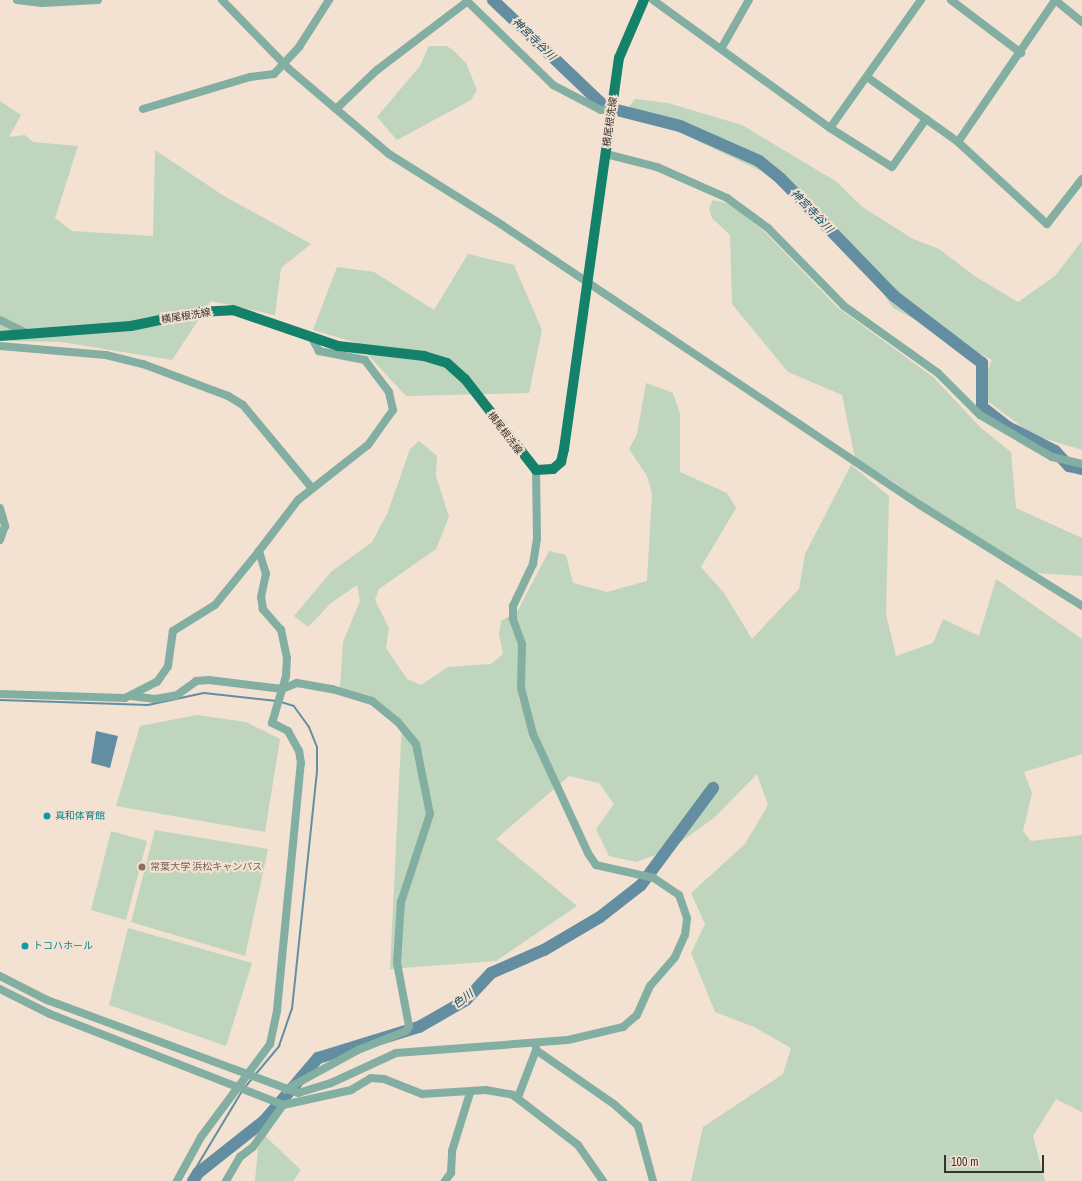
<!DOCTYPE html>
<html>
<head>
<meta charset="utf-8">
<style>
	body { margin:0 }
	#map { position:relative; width:1082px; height:1181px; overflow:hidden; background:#f3e1d2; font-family:"Archivo Narrow","Noto Sans JP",sans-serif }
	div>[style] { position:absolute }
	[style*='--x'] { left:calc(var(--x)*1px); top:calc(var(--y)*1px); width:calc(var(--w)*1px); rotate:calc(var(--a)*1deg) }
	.green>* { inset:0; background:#bfd5bd }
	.water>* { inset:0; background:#638ea2 }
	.stream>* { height:2px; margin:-1px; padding:0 1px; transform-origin:1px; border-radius:1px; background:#638ea2 }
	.river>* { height:12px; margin:-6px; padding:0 6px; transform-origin:6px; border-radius:6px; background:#638ea2 }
	.minor>* { height:8px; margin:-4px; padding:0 4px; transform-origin:4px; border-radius:4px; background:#83afa2 }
	.major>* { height:10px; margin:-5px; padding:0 5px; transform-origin:5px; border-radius:5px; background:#14816a }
	.dots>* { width:11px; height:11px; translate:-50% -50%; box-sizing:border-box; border:2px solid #f3e1d2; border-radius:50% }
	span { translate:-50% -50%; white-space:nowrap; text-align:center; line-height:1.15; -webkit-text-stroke:4px #f3e1d2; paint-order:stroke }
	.street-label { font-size:10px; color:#39322d }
	.culture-label { font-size:10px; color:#0d838f }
	.left { translate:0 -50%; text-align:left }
	.education-label { font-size:10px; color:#785e54 }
	.water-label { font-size:11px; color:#0f4a61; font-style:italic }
	.scale { position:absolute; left:944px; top:1155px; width:100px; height:18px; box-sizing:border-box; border:2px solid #39322d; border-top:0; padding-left:5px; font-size:12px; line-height:14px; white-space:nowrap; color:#39322d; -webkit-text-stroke:3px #f3e1d2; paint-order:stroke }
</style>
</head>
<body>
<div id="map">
	<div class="green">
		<i style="clip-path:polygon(429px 46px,447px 46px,454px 51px,466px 63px,477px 90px,471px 100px,397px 140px,377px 117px,420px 66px)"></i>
		<i style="clip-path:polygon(635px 99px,668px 103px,742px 125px,837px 182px,861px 206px,913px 239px,939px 249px,976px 277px,1018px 302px,1055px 276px,1082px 241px,1082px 450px,1033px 435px,978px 394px,992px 360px,893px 308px,871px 276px,767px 174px,628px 108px)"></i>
		<i style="clip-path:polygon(0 101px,21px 115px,9px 137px,25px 135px,33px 142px,78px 146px,55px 218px,72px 231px,153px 236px,155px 150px,224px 196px,311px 244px,281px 268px,275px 315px,211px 301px,172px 360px,61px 342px,12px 341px,0 337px)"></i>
		<i style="clip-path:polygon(713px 200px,734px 205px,766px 233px,837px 307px,933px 377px,980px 427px,1011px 452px,1016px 508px,1082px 538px,1082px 576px,1035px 573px,963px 534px,897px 484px,855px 458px,842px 395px,788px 372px,732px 304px,730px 235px,712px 218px,709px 208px)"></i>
		<i style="clip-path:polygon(468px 254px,514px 265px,542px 330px,529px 393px,406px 396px,357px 343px,313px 330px,337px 267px,374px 272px,434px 310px)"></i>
		<i style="clip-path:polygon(646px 383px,673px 393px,680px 414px,680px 472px,727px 493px,736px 508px,701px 567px,724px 593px,752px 639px,799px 589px,805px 554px,851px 465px,889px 496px,886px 614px,896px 656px,933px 643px,943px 619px,979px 636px,996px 579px,1082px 639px,1082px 754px,1024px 772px,1032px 793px,1023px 831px,1031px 841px,1082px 835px,1082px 1112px,1056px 1099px,1033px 1136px,1045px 1181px,691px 1181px,703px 1127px,783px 1074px,791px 1048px,754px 1027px,715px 1012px,691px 953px,705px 924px,691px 893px,745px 844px,768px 805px,757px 774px,715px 817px,670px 850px,636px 862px,609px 856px,596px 829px,614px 804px,599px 783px,569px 776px,496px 839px,577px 906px,496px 961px,390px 969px,402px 721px,374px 698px,340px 688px,343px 642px,360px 601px,357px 585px,331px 603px,308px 627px,294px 616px,331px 572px,372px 542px,388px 512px,410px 449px,419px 441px,437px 456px,436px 476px,449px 517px,436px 549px,379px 589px,375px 600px,389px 628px,386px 648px,407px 679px,421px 685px,448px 667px,491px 664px,503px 654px,499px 634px,501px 621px,517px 612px,549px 551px,566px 555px,573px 583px,607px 592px,647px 581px,652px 494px,647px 476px,629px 449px,637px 434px)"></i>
		<i style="clip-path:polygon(197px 715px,246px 722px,280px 739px,265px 832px,116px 806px,140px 726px)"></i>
		<i style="clip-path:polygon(155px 830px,268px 849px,245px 956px,131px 922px)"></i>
		<i style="clip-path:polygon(111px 831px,147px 841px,126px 920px,91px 910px)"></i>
		<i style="clip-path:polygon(128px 928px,252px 963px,226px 1046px,109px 1005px)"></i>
		<i style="clip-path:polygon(265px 1136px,301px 1170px,293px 1181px,255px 1181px,258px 1148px)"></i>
	</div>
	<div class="water">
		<i style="clip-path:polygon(96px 731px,118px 736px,110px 768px,91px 763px)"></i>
	</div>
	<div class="stream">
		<i style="--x:0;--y:700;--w:148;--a:1.9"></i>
		<i style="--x:148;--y:705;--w:57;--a:-12.1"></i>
		<i style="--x:204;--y:693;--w:73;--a:6.3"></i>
		<i style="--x:255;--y:1075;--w:38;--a:-50"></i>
		<i style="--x:279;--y:1046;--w:39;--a:-71"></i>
		<i style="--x:292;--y:1009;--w:240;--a:-84"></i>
		<i style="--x:317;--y:770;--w:23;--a:-90"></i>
		<i style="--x:317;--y:747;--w:22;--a:-112"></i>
		<i style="--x:309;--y:727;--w:26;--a:-126"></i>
		<i style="--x:294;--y:706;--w:14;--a:-163"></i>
		<i style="--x:245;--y:1087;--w:11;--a:-49"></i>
		<i style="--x:188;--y:1181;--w:105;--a:-59"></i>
	</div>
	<div class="river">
		<i style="--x:493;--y:0;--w:155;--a:43.7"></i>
		<i style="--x:605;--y:107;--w:77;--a:14.2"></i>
		<i style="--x:680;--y:126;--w:86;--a:23.9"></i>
		<i style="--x:759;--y:161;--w:28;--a:39"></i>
		<i style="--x:781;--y:179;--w:163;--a:46"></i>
		<i style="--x:894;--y:296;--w:111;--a:37.3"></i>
		<i style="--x:982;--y:363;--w:44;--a:90"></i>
		<i style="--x:982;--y:407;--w:33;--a:38"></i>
		<i style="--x:1008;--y:427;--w:53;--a:27.1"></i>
		<i style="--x:1055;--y:451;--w:21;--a:47"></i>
		<i style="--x:1069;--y:466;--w:13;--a:13"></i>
		<i style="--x:193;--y:1181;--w:9;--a:-58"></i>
		<i style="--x:198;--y:1173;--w:85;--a:-38.3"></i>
		<i style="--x:265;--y:1120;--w:82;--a:-49.5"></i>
		<i style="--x:318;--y:1058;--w:106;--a:-17.1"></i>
		<i style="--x:419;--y:1027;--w:54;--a:-29.9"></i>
		<i style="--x:466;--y:1000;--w:37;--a:-47"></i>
		<i style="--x:491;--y:973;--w:58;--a:-23.5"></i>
		<i style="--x:544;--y:950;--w:65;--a:-30.5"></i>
		<i style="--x:600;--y:917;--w:52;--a:-38"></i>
		<i style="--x:641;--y:885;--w:121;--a:-53.4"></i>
	</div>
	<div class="minor">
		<i style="--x:17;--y:0;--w:25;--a:7"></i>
		<i style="--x:42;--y:3;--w:56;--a:-3.1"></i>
		<i style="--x:222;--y:0;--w:96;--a:45.8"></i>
		<i style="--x:289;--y:69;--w:131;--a:40.4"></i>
		<i style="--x:389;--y:154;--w:133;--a:32.1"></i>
		<i style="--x:502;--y:225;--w:503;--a:33.82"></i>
		<i style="--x:920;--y:505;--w:191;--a:31.9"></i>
		<i style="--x:466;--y:0;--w:122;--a:44.3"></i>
		<i style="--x:553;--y:85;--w:54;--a:27.5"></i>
		<i style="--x:601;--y:110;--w:12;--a:-9"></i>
		<i style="--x:653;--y:0;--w:218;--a:35.9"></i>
		<i style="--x:830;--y:128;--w:157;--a:-54.6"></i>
		<i style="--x:951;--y:0;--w:88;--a:37.1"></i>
		<i style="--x:1055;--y:0;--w:35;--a:39"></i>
		<i style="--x:721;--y:49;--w:56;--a:-60.3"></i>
		<i style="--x:867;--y:77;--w:112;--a:35.5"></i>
		<i style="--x:958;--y:142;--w:121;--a:42.7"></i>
		<i style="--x:1047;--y:224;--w:57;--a:-52.1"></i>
		<i style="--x:143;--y:109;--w:112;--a:-16.7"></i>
		<i style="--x:250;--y:77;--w:24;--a:-7"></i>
		<i style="--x:274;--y:74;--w:37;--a:-47"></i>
		<i style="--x:299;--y:47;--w:56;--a:-57.4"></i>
		<i style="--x:336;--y:109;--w:57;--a:-43.6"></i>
		<i style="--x:377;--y:70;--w:114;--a:-37.2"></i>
		<i style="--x:830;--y:128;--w:73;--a:32.2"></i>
		<i style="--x:892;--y:167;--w:59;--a:-54.7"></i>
		<i style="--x:958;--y:142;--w:170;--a:-55.6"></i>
		<i style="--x:606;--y:154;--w:53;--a:14.3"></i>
		<i style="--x:657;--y:167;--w:77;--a:23.9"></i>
		<i style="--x:727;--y:198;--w:51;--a:36.2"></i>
		<i style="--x:768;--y:228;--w:109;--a:45.7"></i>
		<i style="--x:844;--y:306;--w:115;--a:35.5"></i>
		<i style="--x:938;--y:373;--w:59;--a:45"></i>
		<i style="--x:980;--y:415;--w:83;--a:30.3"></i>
		<i style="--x:1052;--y:457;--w:31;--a:13"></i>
		<i style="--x:0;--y:320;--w:28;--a:26"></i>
		<i style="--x:0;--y:346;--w:106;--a:4.9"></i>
		<i style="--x:106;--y:355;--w:38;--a:14"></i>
		<i style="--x:143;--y:364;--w:91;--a:20.6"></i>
		<i style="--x:228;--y:396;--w:17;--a:31"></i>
		<i style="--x:243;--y:405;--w:108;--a:50.3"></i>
		<i style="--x:0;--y:508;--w:19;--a:74"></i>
		<i style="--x:5;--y:526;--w:15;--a:110"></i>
		<i style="--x:0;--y:694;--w:125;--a:1.8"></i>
		<i style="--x:125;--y:698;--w:36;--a:-27"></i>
		<i style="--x:157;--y:682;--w:19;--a:-55"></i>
		<i style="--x:168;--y:666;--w:35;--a:-82"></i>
		<i style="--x:173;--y:631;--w:49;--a:-31.8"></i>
		<i style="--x:215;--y:605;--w:70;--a:-50.8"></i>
		<i style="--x:131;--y:696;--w:24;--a:7"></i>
		<i style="--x:155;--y:699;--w:22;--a:-10"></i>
		<i style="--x:177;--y:695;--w:24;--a:-36"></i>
		<i style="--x:196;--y:681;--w:13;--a:-4"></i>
		<i style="--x:209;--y:680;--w:74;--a:7"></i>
		<i style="--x:282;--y:689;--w:16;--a:-22"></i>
		<i style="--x:297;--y:683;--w:36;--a:10"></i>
		<i style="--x:332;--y:689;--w:42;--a:16.7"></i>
		<i style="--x:372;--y:701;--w:33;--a:39"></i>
		<i style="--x:398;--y:722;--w:28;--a:51"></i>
		<i style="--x:416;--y:744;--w:71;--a:78.7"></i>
		<i style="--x:430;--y:814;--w:93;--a:108.2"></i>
		<i style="--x:401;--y:902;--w:61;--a:93.8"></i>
		<i style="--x:397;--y:963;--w:64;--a:79.2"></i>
		<i style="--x:409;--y:1026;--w:6;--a:121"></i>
		<i style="--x:406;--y:1031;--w:52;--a:158.4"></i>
		<i style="--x:358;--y:1050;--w:83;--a:151.3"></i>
		<i style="--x:0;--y:976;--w:53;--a:27.1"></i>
		<i style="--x:47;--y:1000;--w:268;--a:20.3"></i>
		<i style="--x:298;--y:1093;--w:34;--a:-17"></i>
		<i style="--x:331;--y:1083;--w:72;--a:-24.8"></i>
		<i style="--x:396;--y:1053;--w:172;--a:-4.3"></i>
		<i style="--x:568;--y:1040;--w:57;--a:-13.3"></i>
		<i style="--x:623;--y:1027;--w:18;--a:-41"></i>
		<i style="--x:637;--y:1015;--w:32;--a:-66"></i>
		<i style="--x:650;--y:986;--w:38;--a:-49"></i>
		<i style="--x:675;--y:957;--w:24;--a:-66"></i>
		<i style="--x:685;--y:935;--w:17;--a:-83"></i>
		<i style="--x:687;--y:918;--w:24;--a:-109"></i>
		<i style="--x:679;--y:895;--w:30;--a:-146"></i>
		<i style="--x:654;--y:878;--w:59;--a:-167.4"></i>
		<i style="--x:596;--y:865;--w:14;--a:-124"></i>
		<i style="--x:588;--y:853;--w:131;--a:-114.8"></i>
		<i style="--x:533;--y:734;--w:48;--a:-104.6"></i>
		<i style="--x:521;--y:688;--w:44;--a:-88.7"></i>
		<i style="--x:522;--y:644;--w:27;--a:-110"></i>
		<i style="--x:513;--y:619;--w:13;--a:-90"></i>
		<i style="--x:513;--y:606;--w:47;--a:-64.5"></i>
		<i style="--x:533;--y:564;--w:25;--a:-81"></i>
		<i style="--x:537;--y:539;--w:69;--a:-90.8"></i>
		<i style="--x:0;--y:989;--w:56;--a:26.6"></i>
		<i style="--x:50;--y:1014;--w:250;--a:21.3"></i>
		<i style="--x:283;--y:1105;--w:70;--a:-12.4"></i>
		<i style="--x:351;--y:1090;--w:23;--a:-31"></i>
		<i style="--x:371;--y:1078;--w:13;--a:4"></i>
		<i style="--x:384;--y:1079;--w:41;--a:21.5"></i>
		<i style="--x:422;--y:1094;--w:64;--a:-3.6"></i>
		<i style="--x:486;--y:1090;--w:27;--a:10"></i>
		<i style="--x:513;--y:1095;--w:82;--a:37.6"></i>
		<i style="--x:578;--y:1145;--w:44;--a:55.2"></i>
		<i style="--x:536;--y:1044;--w:6;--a:90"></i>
		<i style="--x:536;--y:1050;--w:96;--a:34.8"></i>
		<i style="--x:615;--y:1105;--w:31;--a:42"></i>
		<i style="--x:638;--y:1126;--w:57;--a:74.7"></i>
		<i style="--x:518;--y:1097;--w:50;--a:-69"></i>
		<i style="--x:177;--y:1181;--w:50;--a:-61.4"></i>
		<i style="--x:201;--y:1137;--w:116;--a:-53.4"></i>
		<i style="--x:270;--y:1044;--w:35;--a:-78"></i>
		<i style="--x:277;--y:1010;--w:248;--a:-84.5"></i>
		<i style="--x:301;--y:763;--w:12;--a:-99"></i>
		<i style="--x:299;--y:751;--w:23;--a:-119"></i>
		<i style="--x:288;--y:731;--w:18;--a:-153"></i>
		<i style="--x:272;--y:723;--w:49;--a:-73.4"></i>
		<i style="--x:286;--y:676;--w:18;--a:-87"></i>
		<i style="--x:287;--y:658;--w:29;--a:-102"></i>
		<i style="--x:281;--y:630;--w:28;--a:-131"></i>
		<i style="--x:263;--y:609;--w:12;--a:-99"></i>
		<i style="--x:261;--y:597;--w:24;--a:-78"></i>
		<i style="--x:266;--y:574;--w:24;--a:-107"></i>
		<i style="--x:259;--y:551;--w:64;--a:-52.6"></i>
		<i style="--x:298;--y:500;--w:89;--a:-38.2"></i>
		<i style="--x:368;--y:445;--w:43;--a:-54.5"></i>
		<i style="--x:393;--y:410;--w:18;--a:-103"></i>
		<i style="--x:389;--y:392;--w:40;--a:-127"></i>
		<i style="--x:365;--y:360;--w:47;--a:-168.9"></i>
		<i style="--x:319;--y:351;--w:15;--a:-118"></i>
		<i style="--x:226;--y:1181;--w:28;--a:-60"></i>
		<i style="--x:240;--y:1157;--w:16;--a:-38"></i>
		<i style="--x:253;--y:1147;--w:52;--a:-54.5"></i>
		<i style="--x:445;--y:1181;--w:10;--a:-53"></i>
		<i style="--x:451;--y:1173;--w:22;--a:-87"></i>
		<i style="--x:452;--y:1151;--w:61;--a:-72.8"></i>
	</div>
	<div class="major">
		<i style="--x:0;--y:336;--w:131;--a:-4.4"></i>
		<i style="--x:131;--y:326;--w:68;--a:-11.8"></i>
		<i style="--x:198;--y:312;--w:35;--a:-3"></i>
		<i style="--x:233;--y:310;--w:111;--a:18.9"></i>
		<i style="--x:338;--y:346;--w:87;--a:6.6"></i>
		<i style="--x:424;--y:356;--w:24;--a:17"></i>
		<i style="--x:447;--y:363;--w:24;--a:42"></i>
		<i style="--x:465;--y:379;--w:115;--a:52"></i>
		<i style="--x:536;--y:470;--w:17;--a:-3"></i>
		<i style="--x:553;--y:469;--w:11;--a:-41"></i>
		<i style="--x:561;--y:462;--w:13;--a:-77"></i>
		<i style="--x:564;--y:449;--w:395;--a:-82"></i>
		<i style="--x:619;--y:58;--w:63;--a:-66.7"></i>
	</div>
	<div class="dots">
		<i style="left:47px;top:816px;background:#0f9aa8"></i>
		<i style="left:142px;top:867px;background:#8d6e63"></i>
		<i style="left:25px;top:946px;background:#0f9aa8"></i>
	</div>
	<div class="street-label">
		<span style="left:610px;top:122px;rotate:-82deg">横尾根洗線</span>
		<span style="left:186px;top:316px;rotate:-9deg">横尾根洗線</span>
		<span style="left:505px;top:433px;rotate:53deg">横尾根洗線</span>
	</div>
	<div class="culture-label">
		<span class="left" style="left:55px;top:816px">真和体育館</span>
		<span class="left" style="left:33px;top:946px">トコハホール</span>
	</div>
	<div class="education-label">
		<span class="left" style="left:150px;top:867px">常葉大学 浜松キャンパス</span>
	</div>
	<div class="water-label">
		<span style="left:534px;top:39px;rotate:44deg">神宮寺谷川</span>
		<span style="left:812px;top:211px;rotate:46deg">神宮寺谷川</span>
		<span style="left:463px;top:999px;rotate:-37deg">色川</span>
	</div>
	<div class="scale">100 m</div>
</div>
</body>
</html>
